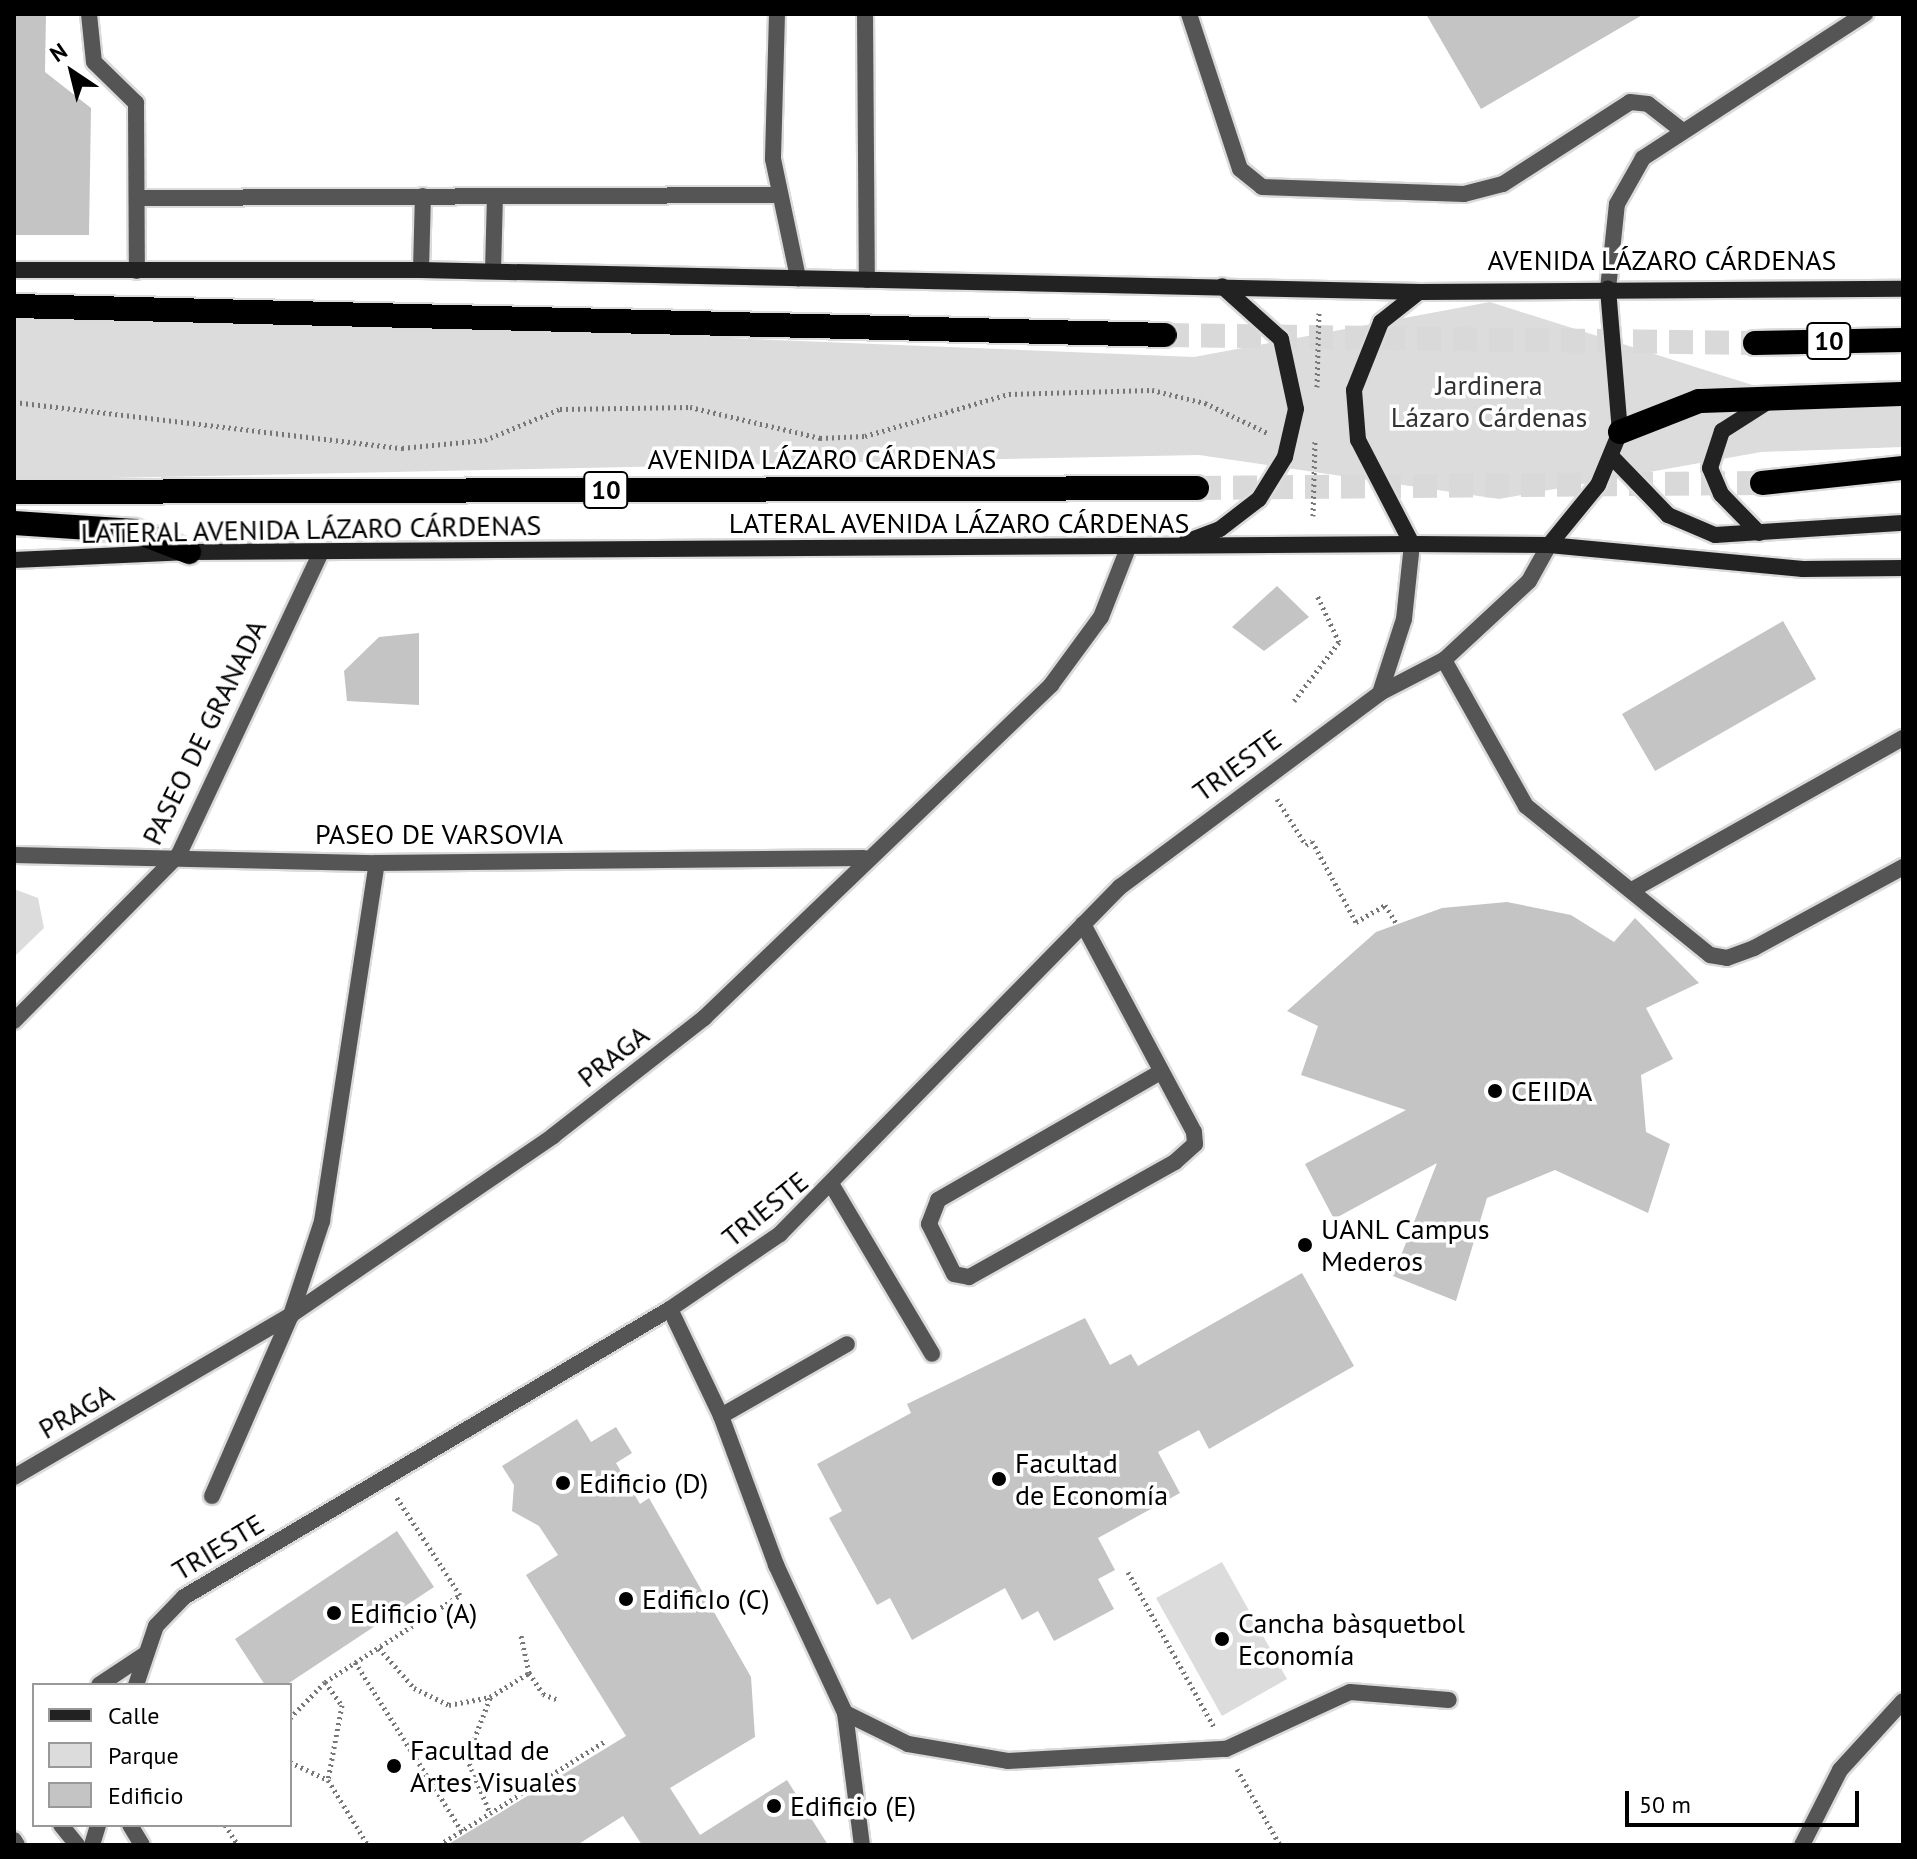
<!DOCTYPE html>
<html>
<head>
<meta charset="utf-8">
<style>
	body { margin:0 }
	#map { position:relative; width:1917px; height:1859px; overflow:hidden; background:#fff; font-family:"PT Sans",sans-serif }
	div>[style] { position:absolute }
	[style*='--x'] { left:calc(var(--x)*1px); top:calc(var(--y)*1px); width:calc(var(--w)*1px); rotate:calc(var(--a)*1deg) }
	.green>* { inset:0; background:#dcdcdc }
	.building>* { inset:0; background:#c4c4c4 }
	.highway-tunnel>* { height:24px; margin-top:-12px; transform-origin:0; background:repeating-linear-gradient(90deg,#d9d9d9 0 24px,transparent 0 36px) }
	.path>* { height:5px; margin-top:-2.5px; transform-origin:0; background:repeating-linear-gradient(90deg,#777 0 2px,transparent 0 6px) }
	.roads { filter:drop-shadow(2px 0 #dbdbdb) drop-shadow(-2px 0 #dbdbdb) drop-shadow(0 2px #dbdbdb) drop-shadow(0 -2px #dbdbdb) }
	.lane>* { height:16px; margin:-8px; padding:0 8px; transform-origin:8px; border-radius:8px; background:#555 }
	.street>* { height:16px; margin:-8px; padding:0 8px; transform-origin:8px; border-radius:8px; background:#555 }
	.secondary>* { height:16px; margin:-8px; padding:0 8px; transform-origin:8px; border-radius:8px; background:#222 }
	.highway>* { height:24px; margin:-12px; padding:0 12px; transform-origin:12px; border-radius:12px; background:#000 }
	.dots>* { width:22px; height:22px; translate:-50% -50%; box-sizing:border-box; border:4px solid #fff; border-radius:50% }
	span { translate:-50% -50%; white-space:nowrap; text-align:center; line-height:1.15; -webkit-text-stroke:7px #fff; paint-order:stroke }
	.shield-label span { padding:2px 6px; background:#fff; border:2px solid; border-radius:6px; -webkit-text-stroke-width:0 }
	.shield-label { font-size:26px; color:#000; font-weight:700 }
	.street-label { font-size:28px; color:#000 }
	.park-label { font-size:28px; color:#333 }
	.poi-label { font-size:28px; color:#000 }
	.left { translate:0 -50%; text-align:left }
	.frame { position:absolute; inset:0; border:16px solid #000; pointer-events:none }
	.legend { position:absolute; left:32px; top:1683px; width:260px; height:144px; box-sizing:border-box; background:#fff; border:2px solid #999; margin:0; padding:10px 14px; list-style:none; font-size:24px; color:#000 }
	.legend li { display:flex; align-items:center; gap:16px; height:40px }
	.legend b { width:40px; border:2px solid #999 }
	.north { position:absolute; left:32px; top:32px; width:80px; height:80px; -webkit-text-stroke:6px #fff; paint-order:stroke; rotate:325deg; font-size:22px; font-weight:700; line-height:32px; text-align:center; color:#000 }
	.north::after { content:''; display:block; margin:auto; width:28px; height:36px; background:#000; clip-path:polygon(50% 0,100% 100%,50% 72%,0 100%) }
	.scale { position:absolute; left:1625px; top:1791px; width:234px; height:36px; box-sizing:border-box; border:4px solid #000; border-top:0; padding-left:10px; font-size:24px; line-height:28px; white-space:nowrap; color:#000; -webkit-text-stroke:6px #fff; paint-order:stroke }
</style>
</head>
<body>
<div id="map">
	<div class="green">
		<i style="clip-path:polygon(1490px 302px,1765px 389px,1903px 385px,1903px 447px,1761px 452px,1499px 499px,1199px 455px,14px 480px,14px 309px,1194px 357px)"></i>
		<i style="clip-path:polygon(14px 889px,38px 898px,44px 928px,14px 957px)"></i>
		<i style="clip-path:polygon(1222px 1562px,1287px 1679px,1222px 1716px,1156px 1598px)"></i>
	</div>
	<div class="building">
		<i style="clip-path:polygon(14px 14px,46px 14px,45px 72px,91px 108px,89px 235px,14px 235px)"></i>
		<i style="clip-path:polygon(1426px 14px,1644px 14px,1481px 109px)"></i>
		<i style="clip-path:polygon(1277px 586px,1309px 617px,1264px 651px,1232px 627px)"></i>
		<i style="clip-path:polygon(1783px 621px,1816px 679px,1655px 771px,1622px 714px)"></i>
		<i style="clip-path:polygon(419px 633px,419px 705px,347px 701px,344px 671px,379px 637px)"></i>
		<i style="clip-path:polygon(1507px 902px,1571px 915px,1614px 942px,1635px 918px,1699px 983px,1646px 1008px,1673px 1059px,1641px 1075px,1646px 1132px,1670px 1144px,1648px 1213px,1555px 1170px,1487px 1198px,1456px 1301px,1393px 1276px,1437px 1163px,1334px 1219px,1305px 1164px,1406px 1110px,1301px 1075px,1318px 1026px,1287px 1011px,1376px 932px,1442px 908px)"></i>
		<i style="clip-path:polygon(1302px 1273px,1354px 1366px,1209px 1449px,1199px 1430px,1158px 1452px,1180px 1493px,1098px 1538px,1115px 1570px,1098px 1579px,1114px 1609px,1054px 1641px,1038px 1611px,1022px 1620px,1005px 1588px,912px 1640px,890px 1598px,877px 1605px,829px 1518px,842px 1511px,817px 1464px,911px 1413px,907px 1404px,1085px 1318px,1110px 1365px,1131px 1354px,1138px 1366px)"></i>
		<i style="clip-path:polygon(577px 1419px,591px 1442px,616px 1427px,632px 1453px,616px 1463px,640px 1504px,649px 1498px,751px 1677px,755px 1737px,670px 1788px,700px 1835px,787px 1780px,828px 1845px,642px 1845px,623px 1816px,577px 1845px,447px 1845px,626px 1736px,526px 1575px,558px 1555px,539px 1526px,512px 1511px,514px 1485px,502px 1466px)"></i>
		<i style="clip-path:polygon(397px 1531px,434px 1587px,286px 1685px,265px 1685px,235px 1639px)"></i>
	</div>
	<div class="highway-tunnel">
		<i style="--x:1165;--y:335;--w:590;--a:0.78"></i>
		<i style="--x:1197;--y:488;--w:565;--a:-0.51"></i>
	</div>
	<div class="path">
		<i style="--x:1317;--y:387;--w:74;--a:-88.5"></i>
		<i style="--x:14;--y:402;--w:391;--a:6.8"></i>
		<i style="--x:402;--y:448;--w:83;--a:-5.5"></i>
		<i style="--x:485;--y:440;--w:81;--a:-22.5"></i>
		<i style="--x:560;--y:409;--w:130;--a:-0.9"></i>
		<i style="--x:690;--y:407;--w:134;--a:13.4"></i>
		<i style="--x:820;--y:438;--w:45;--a:-2.5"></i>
		<i style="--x:865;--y:436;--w:150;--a:-16.3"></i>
		<i style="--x:1009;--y:394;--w:143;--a:-1.6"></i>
		<i style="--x:1152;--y:390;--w:55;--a:13.8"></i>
		<i style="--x:1205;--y:403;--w:70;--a:25.5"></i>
		<i style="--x:1313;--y:516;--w:75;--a:-88.5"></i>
		<i style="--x:1294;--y:701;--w:74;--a:-52.7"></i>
		<i style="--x:1339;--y:642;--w:52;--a:-115.1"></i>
		<i style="--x:1277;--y:799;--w:54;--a:57.8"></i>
		<i style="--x:1306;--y:845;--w:7;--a:-34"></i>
		<i style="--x:1312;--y:841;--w:92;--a:61.5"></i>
		<i style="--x:1356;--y:922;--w:34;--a:-30"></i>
		<i style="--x:1385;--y:905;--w:22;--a:58"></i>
		<i style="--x:1128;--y:1572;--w:179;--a:61"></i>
		<i style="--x:379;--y:1648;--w:53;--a:48.8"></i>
		<i style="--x:414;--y:1688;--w:39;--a:26"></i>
		<i style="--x:449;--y:1705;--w:42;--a:-11"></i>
		<i style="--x:490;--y:1697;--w:46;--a:-31.6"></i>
		<i style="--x:529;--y:1673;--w:39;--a:-102"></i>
		<i style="--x:355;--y:1662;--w:200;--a:57.7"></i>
		<i style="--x:529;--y:1673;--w:25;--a:56"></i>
		<i style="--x:543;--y:1694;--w:17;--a:21"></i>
		<i style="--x:325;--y:1682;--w:29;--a:54"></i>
		<i style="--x:342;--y:1705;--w:76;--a:100.6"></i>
		<i style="--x:490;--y:1698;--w:64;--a:111"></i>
		<i style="--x:467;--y:1758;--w:60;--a:67.3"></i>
		<i style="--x:290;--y:1718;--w:50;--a:-45.8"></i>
		<i style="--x:325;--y:1682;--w:161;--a:-32.8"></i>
		<i style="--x:460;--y:1595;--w:119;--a:-123"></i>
		<i style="--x:290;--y:1762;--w:42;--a:25.3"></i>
		<i style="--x:328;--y:1780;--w:76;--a:58.4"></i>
		<i style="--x:1237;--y:1769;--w:87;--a:60.5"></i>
		<i style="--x:225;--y:1825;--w:24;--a:57"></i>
		<i style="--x:439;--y:1845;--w:195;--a:-32"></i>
	</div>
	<div class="roads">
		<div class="lane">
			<i style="--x:89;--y:14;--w:48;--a:84.1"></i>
			<i style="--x:94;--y:62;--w:59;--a:44.3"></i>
			<i style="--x:136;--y:103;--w:168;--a:89.7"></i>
			<i style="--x:777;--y:14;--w:145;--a:91.6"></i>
			<i style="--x:773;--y:159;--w:122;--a:78.1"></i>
			<i style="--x:1189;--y:14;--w:163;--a:71.8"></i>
			<i style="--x:1240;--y:169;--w:28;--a:39"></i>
			<i style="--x:1262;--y:187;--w:202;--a:2"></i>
			<i style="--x:1464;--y:194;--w:40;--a:-14.4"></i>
			<i style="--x:1503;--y:184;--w:151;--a:-32.8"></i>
			<i style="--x:1630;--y:102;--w:18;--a:6"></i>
			<i style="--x:1648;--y:104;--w:39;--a:38"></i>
			<i style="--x:138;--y:198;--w:640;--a:-0.27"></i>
			<i style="--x:421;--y:270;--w:74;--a:-88.5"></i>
			<i style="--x:493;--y:271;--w:75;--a:-88.5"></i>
			<i style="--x:1608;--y:289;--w:85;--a:-84"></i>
			<i style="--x:1617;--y:204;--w:53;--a:-60.5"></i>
			<i style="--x:1643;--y:158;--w:265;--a:-33"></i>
			<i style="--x:1444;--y:660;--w:167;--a:60.7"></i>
			<i style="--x:1526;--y:806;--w:237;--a:39"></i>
			<i style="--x:1710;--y:955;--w:17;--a:10"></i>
			<i style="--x:1727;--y:958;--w:29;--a:-20"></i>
			<i style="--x:1754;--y:948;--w:170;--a:-28.5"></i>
			<i style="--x:1632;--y:890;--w:311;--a:-29.3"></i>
			<i style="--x:1083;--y:924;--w:236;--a:61.9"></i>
			<i style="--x:1194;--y:1132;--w:12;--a:85"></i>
			<i style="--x:1195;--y:1144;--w:27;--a:138"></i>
			<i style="--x:1175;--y:1162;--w:236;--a:150.8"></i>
			<i style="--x:969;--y:1277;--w:15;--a:-169"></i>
			<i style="--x:954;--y:1274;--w:56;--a:-116.6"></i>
			<i style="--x:929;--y:1224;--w:26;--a:-69"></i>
			<i style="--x:938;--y:1200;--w:257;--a:-29.9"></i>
			<i style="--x:833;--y:1187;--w:194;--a:59.3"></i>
			<i style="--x:670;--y:1309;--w:119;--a:64.5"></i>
			<i style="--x:721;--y:1416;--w:145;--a:-29.7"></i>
			<i style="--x:721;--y:1416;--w:159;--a:69.7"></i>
			<i style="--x:776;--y:1565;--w:163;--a:65"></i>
			<i style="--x:845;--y:1713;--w:70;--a:26.2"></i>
			<i style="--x:908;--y:1744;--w:101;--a:9.6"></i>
			<i style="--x:1008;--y:1761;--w:218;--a:-3.2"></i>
			<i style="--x:1226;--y:1749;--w:136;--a:-24.7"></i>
			<i style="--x:1350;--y:1692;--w:99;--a:4.6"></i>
			<i style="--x:99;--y:1685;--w:54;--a:-33.7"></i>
			<i style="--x:845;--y:1713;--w:133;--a:82.7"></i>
			<i style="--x:61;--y:1825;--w:26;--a:51"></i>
			<i style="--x:130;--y:1825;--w:23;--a:59"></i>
			<i style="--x:14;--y:1840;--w:6;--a:59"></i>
			<i style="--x:1802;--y:1845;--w:84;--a:-63.1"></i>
			<i style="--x:1840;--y:1770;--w:93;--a:-47.6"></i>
		</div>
		<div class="street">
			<i style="--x:865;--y:14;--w:266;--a:89.6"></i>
			<i style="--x:1380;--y:693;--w:78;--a:-72"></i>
			<i style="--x:1404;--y:619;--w:75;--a:-83.9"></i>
			<i style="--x:14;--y:855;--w:363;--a:1.3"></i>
			<i style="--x:377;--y:863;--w:487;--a:-0.6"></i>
			<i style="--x:14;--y:1021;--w:235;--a:-45.3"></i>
			<i style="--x:179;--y:854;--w:331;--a:-64.8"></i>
			<i style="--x:14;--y:1477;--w:321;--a:-30.3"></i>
			<i style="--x:291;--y:1315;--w:317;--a:-34.3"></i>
			<i style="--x:553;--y:1136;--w:192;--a:-38"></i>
			<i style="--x:704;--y:1018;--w:481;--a:-43.8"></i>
			<i style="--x:1051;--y:685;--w:84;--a:-53.7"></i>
			<i style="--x:1101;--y:617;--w:74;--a:-68.6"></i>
			<i style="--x:212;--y:1496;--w:197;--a:-66.4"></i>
			<i style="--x:291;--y:1315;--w:99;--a:-71.7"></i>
			<i style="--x:322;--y:1221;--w:362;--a:-81.3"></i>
			<i style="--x:136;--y:1685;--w:62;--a:-71.3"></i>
			<i style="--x:156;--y:1626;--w:40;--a:-46"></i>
			<i style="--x:184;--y:1597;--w:565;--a:-30.65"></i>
			<i style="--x:670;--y:1309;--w:133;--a:-34.3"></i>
			<i style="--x:780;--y:1234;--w:486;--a:-45.6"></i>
			<i style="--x:1120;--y:887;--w:324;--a:-36.7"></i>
			<i style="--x:1380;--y:693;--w:72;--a:-27.3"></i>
			<i style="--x:1444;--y:660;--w:116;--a:-42.9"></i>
			<i style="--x:1529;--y:581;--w:41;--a:-60.9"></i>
			<i style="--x:92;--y:1845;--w:21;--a:-73"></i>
		</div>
		<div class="secondary">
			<i style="--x:14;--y:270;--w:407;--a:0"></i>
			<i style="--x:421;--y:270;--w:999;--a:1.26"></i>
			<i style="--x:1420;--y:292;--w:483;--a:-0.4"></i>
			<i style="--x:1612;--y:457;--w:81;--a:46"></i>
			<i style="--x:1668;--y:515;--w:51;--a:23.1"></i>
			<i style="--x:1715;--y:535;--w:188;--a:-3.7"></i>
			<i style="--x:1759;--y:533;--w:54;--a:-134.3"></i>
			<i style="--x:1721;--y:494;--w:28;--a:-113"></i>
			<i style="--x:1710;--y:468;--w:39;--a:-72"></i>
			<i style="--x:1722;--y:431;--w:52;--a:-32.5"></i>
			<i style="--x:1186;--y:542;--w:36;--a:-21"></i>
			<i style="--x:1220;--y:529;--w:49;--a:-37.6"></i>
			<i style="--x:1259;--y:499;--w:49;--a:-58.2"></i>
			<i style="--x:1285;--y:457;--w:49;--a:-77.1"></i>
			<i style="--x:1296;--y:409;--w:72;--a:-102.1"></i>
			<i style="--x:1281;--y:339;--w:79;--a:-138.1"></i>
			<i style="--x:1412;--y:544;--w:117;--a:-117.4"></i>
			<i style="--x:1358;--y:440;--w:50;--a:-94.6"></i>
			<i style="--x:1354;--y:390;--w:73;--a:-68.3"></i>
			<i style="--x:1381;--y:322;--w:48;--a:-38.3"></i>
			<i style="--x:1549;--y:545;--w:77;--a:-50.8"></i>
			<i style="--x:1598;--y:485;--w:57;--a:-67.5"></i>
			<i style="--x:1620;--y:432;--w:144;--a:-94.8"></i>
			<i style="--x:14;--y:560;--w:175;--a:-2.6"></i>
			<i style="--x:189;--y:552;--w:1223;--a:-0.37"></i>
			<i style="--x:1412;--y:544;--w:137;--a:0.4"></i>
			<i style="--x:1549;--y:545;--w:255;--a:5.4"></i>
			<i style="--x:1803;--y:569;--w:100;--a:-0.6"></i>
		</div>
		<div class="highway">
			<i style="--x:14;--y:306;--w:1151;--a:1.44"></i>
			<i style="--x:1755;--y:343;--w:148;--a:-1.2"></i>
			<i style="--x:1620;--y:432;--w:85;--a:-21.4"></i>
			<i style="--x:1699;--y:401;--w:204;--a:-2"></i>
			<i style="--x:1762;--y:483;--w:142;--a:-6.1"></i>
			<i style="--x:14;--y:492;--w:1183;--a:-0.19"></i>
			<i style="--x:14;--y:523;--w:121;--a:3.8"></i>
			<i style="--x:135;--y:531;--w:58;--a:21.3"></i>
		</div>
	</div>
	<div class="dots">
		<i style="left:1495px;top:1091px;background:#000"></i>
		<i style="left:1305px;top:1245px;background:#000"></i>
		<i style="left:999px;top:1479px;background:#000"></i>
		<i style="left:563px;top:1483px;background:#000"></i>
		<i style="left:626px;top:1599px;background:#000"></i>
		<i style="left:334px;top:1613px;background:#000"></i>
		<i style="left:1222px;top:1639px;background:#000"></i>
		<i style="left:394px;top:1766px;background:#000"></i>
		<i style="left:774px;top:1806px;background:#000"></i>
	</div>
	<div class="shield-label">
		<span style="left:1829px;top:341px">10</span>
		<span style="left:606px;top:490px">10</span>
	</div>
	<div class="street-label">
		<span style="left:1662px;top:260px">AVENIDA LÁZARO CÁRDENAS</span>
		<span style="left:822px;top:459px">AVENIDA LÁZARO CÁRDENAS</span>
		<span style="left:959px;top:523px">LATERAL AVENIDA LÁZARO CÁRDENAS</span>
		<span style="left:311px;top:529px;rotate:-1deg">LATERAL AVENIDA LÁZARO CÁRDENAS</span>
		<span style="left:204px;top:732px;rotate:-64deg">PASEO DE GRANADA</span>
		<span style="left:1237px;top:765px;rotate:-36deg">TRIESTE</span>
		<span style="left:439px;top:834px">PASEO DE VARSOVIA</span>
		<span style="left:613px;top:1056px;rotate:-38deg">PRAGA</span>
		<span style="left:765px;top:1209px;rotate:-39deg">TRIESTE</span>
		<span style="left:76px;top:1411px;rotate:-30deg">PRAGA</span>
		<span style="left:218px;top:1547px;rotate:-31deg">TRIESTE</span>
	</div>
	<div class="park-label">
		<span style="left:1489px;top:401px">Jardinera<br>Lázaro Cárdenas</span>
	</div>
	<div class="poi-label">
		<span class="left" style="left:1511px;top:1091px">CEIIDA</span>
		<span class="left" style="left:1321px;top:1245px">UANL Campus<br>Mederos</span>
		<span class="left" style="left:1015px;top:1479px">Facultad<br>de Economía</span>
		<span class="left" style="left:579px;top:1483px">Edificio (D)</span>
		<span class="left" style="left:642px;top:1599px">EdificIo (C)</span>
		<span class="left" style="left:350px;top:1613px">Edificio (A)</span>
		<span class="left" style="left:1238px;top:1639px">Cancha bàsquetbol<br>Economía</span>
		<span class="left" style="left:410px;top:1766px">Facultad de<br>Artes Visuales</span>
		<span class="left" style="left:790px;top:1806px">Edificio (E)</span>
	</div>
	<div class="frame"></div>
	<ul class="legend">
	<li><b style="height:10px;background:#222"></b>Calle</li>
	<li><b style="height:22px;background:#dcdcdc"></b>Parque</li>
	<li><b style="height:22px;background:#c4c4c4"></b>Edificio</li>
	</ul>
	<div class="north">N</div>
	<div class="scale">50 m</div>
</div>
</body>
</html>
